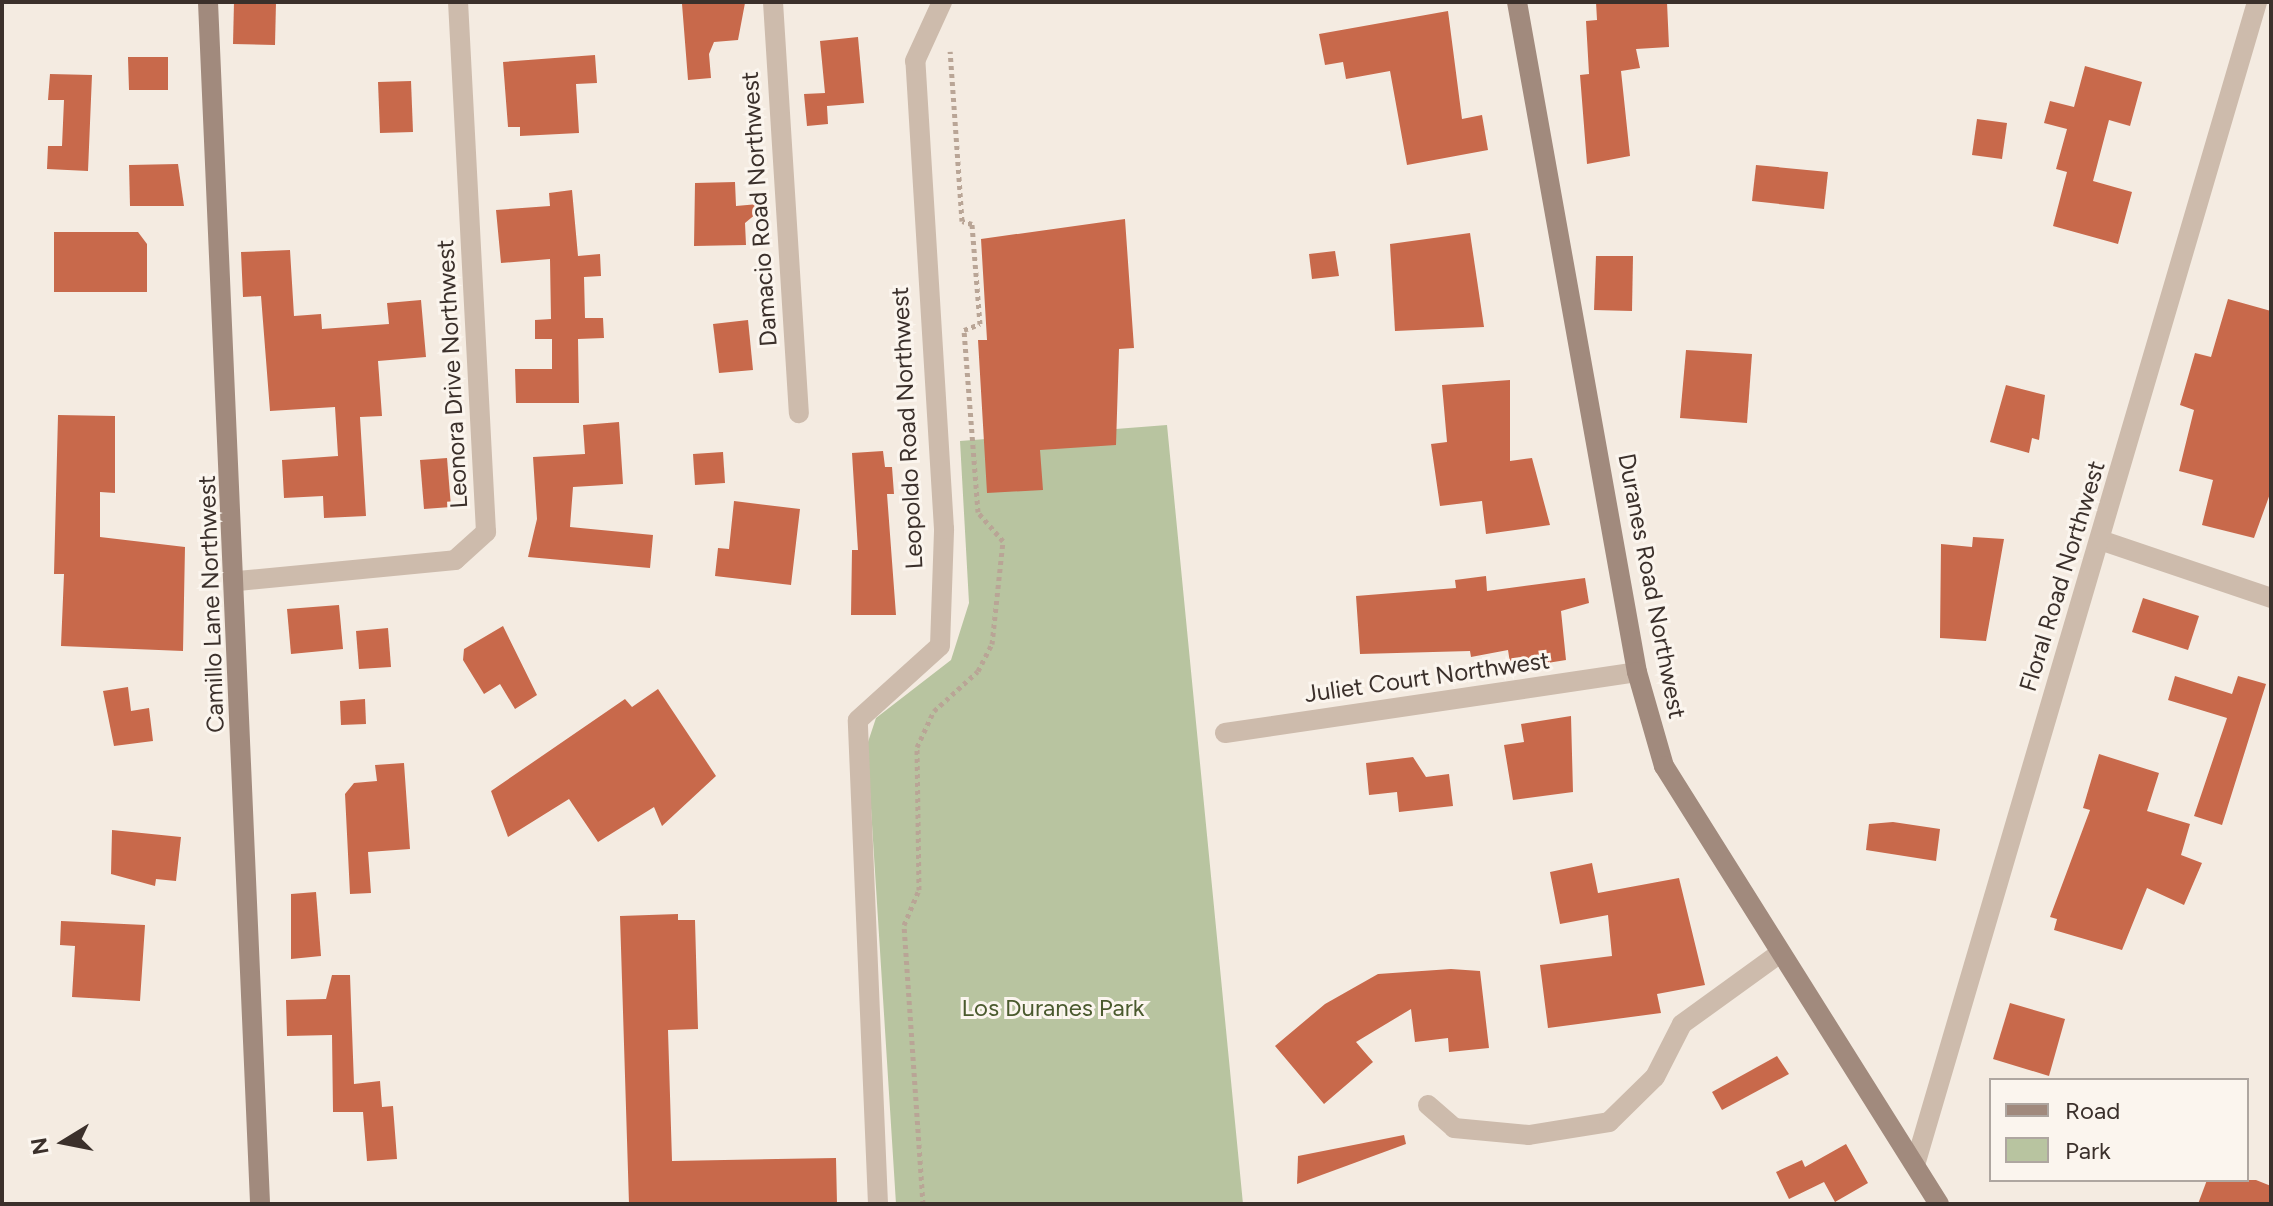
<!DOCTYPE html>
<html>
<head>
<meta charset="utf-8">
<style>
	body { margin:0 }
	#map { position:relative; width:2273px; height:1206px; overflow:hidden; background:#f4ebe1; font-family:Figtree,sans-serif }
	div>[style] { position:absolute }
	[style*='--x'] { left:calc(var(--x)*1px); top:calc(var(--y)*1px); width:calc(var(--w)*1px); rotate:calc(var(--a)*1deg) }
	.green>* { inset:0; background:#b8c4a0 }
	.building>* { inset:0; background:#c8694b }
	.path>* { height:5px; margin-top:-2.5px; transform-origin:0; background:repeating-linear-gradient(90deg,#b9a596 0 4px,transparent 0 8px) }
	.street>* { height:20px; margin:-10px; padding:0 10px; transform-origin:10px; border-radius:10px; background:#cdbbac }
	.secondary>* { height:20px; margin:-10px; padding:0 10px; transform-origin:10px; border-radius:10px; background:#a18a7d }
	span { translate:-50% -50%; white-space:nowrap; text-align:center; line-height:1.15; -webkit-text-stroke:6px #fbf5ee; paint-order:stroke }
	.street-label { font-size:24px; color:#3b302b }
	.park-label { font-size:24px; color:#4a5a2e }
	.frame { position:absolute; inset:0; border:4px solid #3b302b; pointer-events:none }
	.legend { position:absolute; left:1989px; top:1078px; width:260px; height:104px; box-sizing:border-box; background:#fbf5ee; border:2px solid #aea6a0; margin:0; padding:10px 14px; list-style:none; font-size:24px; color:#3b302b }
	.legend li { display:flex; align-items:center; gap:16px; height:40px }
	.legend b { width:40px; border:2px solid #aea6a0 }
	.north { position:absolute; left:24px; top:1102px; width:80px; height:80px; -webkit-text-stroke:6px #fbf5ee; paint-order:stroke; rotate:260deg; font-size:22px; font-weight:700; line-height:32px; text-align:center; color:#3b302b }
	.north::after { content:''; display:block; margin:auto; width:28px; height:36px; background:#3b302b; clip-path:polygon(50% 0,100% 100%,50% 72%,0 100%) }
</style>
</head>
<body>
<div id="map">
	<div class="green">
		<i style="clip-path:polygon(1167px 425px,1243px 1204px,896px 1204px,867px 745px,876px 718px,951px 660px,969px 603px,960px 441px)"></i>
	</div>
	<div class="building">
		<i style="clip-path:polygon(234px 2px,276px 2px,275px 45px,233px 44px)"></i>
		<i style="clip-path:polygon(1596px 2px,1667px 2px,1669px 47px,1636px 49px,1640px 68px,1621px 71px,1630px 156px,1587px 164px,1580px 75px,1589px 74px,1586px 21px,1597px 20px)"></i>
		<i style="clip-path:polygon(745px 3px,738px 40px,714px 42px,709px 54px,711px 78px,688px 80px,682px 4px)"></i>
		<i style="clip-path:polygon(1448px 11px,1462px 119px,1482px 115px,1488px 150px,1407px 165px,1390px 71px,1346px 79px,1343px 62px,1325px 65px,1319px 34px)"></i>
		<i style="clip-path:polygon(858px 37px,864px 103px,827px 106px,828px 124px,807px 126px,804px 94px,825px 93px,820px 41px)"></i>
		<i style="clip-path:polygon(595px 55px,597px 83px,576px 84px,579px 133px,520px 136px,520px 127px,508px 127px,503px 62px)"></i>
		<i style="clip-path:polygon(128px 57px,168px 57px,168px 90px,129px 90px)"></i>
		<i style="clip-path:polygon(2085px 66px,2142px 82px,2130px 126px,2109px 120px,2093px 181px,2132px 192px,2118px 244px,2053px 226px,2067px 172px,2056px 169px,2067px 129px,2044px 123px,2050px 101px,2074px 107px)"></i>
		<i style="clip-path:polygon(50px 74px,92px 75px,88px 171px,47px 169px,48px 146px,62px 146px,64px 100px,48px 100px)"></i>
		<i style="clip-path:polygon(411px 81px,413px 132px,380px 133px,378px 82px)"></i>
		<i style="clip-path:polygon(1977px 119px,2007px 123px,2002px 159px,1972px 155px)"></i>
		<i style="clip-path:polygon(178px 164px,184px 206px,130px 206px,129px 165px)"></i>
		<i style="clip-path:polygon(1756px 165px,1828px 172px,1824px 209px,1752px 201px)"></i>
		<i style="clip-path:polygon(735px 182px,736px 206px,769px 203px,745px 223px,746px 245px,694px 246px,695px 183px)"></i>
		<i style="clip-path:polygon(572px 190px,578px 256px,600px 254px,601px 276px,584px 277px,585px 318px,603px 318px,604px 338px,578px 339px,579px 403px,516px 403px,515px 369px,552px 369px,552px 339px,535px 339px,535px 320px,551px 319px,550px 259px,501px 263px,496px 210px,550px 206px,549px 193px)"></i>
		<i style="clip-path:polygon(1125px 219px,1134px 348px,1119px 349px,1116px 445px,1040px 450px,1043px 490px,987px 493px,978px 340px,987px 340px,981px 239px)"></i>
		<i style="clip-path:polygon(54px 232px,138px 232px,147px 244px,147px 292px,54px 292px)"></i>
		<i style="clip-path:polygon(1470px 233px,1484px 327px,1395px 331px,1390px 244px)"></i>
		<i style="clip-path:polygon(290px 250px,294px 316px,321px 314px,322px 329px,389px 324px,387px 303px,421px 300px,426px 357px,378px 361px,382px 416px,360px 417px,366px 516px,324px 518px,323px 496px,284px 498px,282px 460px,338px 456px,335px 407px,270px 411px,261px 296px,243px 297px,241px 252px)"></i>
		<i style="clip-path:polygon(1335px 251px,1339px 276px,1312px 279px,1309px 254px)"></i>
		<i style="clip-path:polygon(1596px 256px,1633px 256px,1632px 311px,1594px 310px)"></i>
		<i style="clip-path:polygon(2228px 299px,2271px 311px,2271px 491px,2254px 538px,2202px 525px,2213px 480px,2179px 471px,2194px 410px,2180px 405px,2195px 353px,2211px 357px)"></i>
		<i style="clip-path:polygon(748px 320px,753px 370px,719px 373px,713px 324px)"></i>
		<i style="clip-path:polygon(1686px 350px,1752px 354px,1747px 423px,1680px 418px)"></i>
		<i style="clip-path:polygon(1510px 380px,1510px 461px,1532px 458px,1550px 525px,1486px 534px,1482px 501px,1440px 506px,1431px 444px,1447px 442px,1442px 385px)"></i>
		<i style="clip-path:polygon(2006px 385px,2045px 395px,2039px 440px,2032px 438px,2029px 453px,1990px 442px)"></i>
		<i style="clip-path:polygon(58px 415px,115px 416px,115px 493px,100px 492px,100px 537px,185px 547px,183px 651px,61px 646px,64px 574px,54px 574px)"></i>
		<i style="clip-path:polygon(619px 422px,623px 484px,573px 487px,570px 527px,653px 535px,650px 568px,528px 557px,537px 519px,533px 457px,585px 454px,583px 425px)"></i>
		<i style="clip-path:polygon(883px 451px,885px 467px,892px 467px,894px 494px,887px 494px,896px 615px,851px 615px,852px 550px,858px 550px,852px 453px)"></i>
		<i style="clip-path:polygon(723px 452px,725px 483px,695px 485px,693px 454px)"></i>
		<i style="clip-path:polygon(447px 458px,451px 507px,424px 509px,420px 460px)"></i>
		<i style="clip-path:polygon(734px 501px,800px 509px,791px 585px,715px 576px,718px 548px,729px 549px)"></i>
		<i style="clip-path:polygon(1973px 537px,2004px 539px,1986px 641px,1940px 638px,1941px 544px,1972px 547px)"></i>
		<i style="clip-path:polygon(1486px 576px,1487px 591px,1585px 578px,1589px 603px,1561px 611px,1566px 660px,1511px 669px,1508px 650px,1471px 657px,1470px 651px,1360px 654px,1356px 596px,1456px 588px,1455px 580px)"></i>
		<i style="clip-path:polygon(2143px 598px,2199px 616px,2188px 650px,2132px 632px)"></i>
		<i style="clip-path:polygon(339px 605px,343px 649px,291px 654px,287px 609px)"></i>
		<i style="clip-path:polygon(503px 626px,537px 695px,515px 709px,500px 684px,484px 694px,463px 660px,464px 649px)"></i>
		<i style="clip-path:polygon(388px 628px,391px 667px,359px 669px,356px 631px)"></i>
		<i style="clip-path:polygon(2175px 676px,2232px 694px,2238px 676px,2266px 684px,2222px 825px,2194px 816px,2227px 718px,2168px 700px)"></i>
		<i style="clip-path:polygon(128px 687px,131px 711px,149px 708px,153px 741px,114px 746px,103px 691px)"></i>
		<i style="clip-path:polygon(658px 689px,716px 776px,662px 826px,654px 807px,598px 842px,569px 799px,508px 837px,491px 791px,625px 699px,632px 707px)"></i>
		<i style="clip-path:polygon(365px 699px,366px 724px,341px 725px,340px 701px)"></i>
		<i style="clip-path:polygon(1571px 716px,1573px 792px,1513px 800px,1504px 745px,1524px 742px,1521px 724px)"></i>
		<i style="clip-path:polygon(2099px 754px,2159px 773px,2147px 811px,2190px 824px,2181px 855px,2202px 863px,2184px 905px,2147px 888px,2122px 950px,2054px 930px,2057px 919px,2050px 917px,2090px 810px,2083px 808px)"></i>
		<i style="clip-path:polygon(1413px 757px,1426px 777px,1449px 774px,1453px 806px,1399px 812px,1397px 792px,1369px 795px,1366px 763px)"></i>
		<i style="clip-path:polygon(404px 763px,410px 849px,368px 852px,371px 893px,350px 894px,345px 794px,354px 783px,377px 781px,375px 765px)"></i>
		<i style="clip-path:polygon(1893px 822px,1940px 829px,1936px 861px,1866px 850px,1869px 824px)"></i>
		<i style="clip-path:polygon(112px 830px,181px 837px,176px 881px,156px 879px,155px 886px,111px 874px)"></i>
		<i style="clip-path:polygon(1592px 863px,1598px 893px,1679px 878px,1705px 985px,1657px 994px,1661px 1013px,1548px 1028px,1540px 965px,1612px 956px,1608px 915px,1560px 924px,1550px 872px)"></i>
		<i style="clip-path:polygon(316px 892px,321px 956px,291px 959px,291px 894px)"></i>
		<i style="clip-path:polygon(678px 914px,678px 920px,695px 920px,698px 1029px,668px 1030px,672px 1161px,836px 1158px,837px 1204px,629px 1204px,620px 916px)"></i>
		<i style="clip-path:polygon(61px 921px,145px 925px,140px 1001px,72px 997px,75px 946px,60px 945px)"></i>
		<i style="clip-path:polygon(1451px 969px,1480px 971px,1489px 1048px,1449px 1052px,1448px 1038px,1415px 1042px,1411px 1009px,1356px 1042px,1373px 1062px,1324px 1104px,1275px 1046px,1325px 1004px,1378px 974px)"></i>
		<i style="clip-path:polygon(332px 975px,350px 975px,354px 1084px,380px 1081px,382px 1107px,393px 1106px,397px 1159px,367px 1161px,363px 1112px,333px 1112px,332px 1035px,287px 1036px,286px 1000px,326px 999px)"></i>
		<i style="clip-path:polygon(2010px 1003px,2065px 1019px,2049px 1076px,1993px 1059px)"></i>
		<i style="clip-path:polygon(1777px 1056px,1789px 1074px,1722px 1110px,1712px 1092px)"></i>
		<i style="clip-path:polygon(1404px 1135px,1406px 1144px,1297px 1184px,1298px 1156px)"></i>
		<i style="clip-path:polygon(1846px 1144px,1868px 1183px,1835px 1202px,1824px 1182px,1789px 1199px,1776px 1172px,1802px 1160px,1805px 1167px)"></i>
		<i style="clip-path:polygon(2207px 1180px,2256px 1180px,2271px 1186px,2271px 1204px,2198px 1204px)"></i>
	</div>
	<div class="path">
		<i style="--x:923;--y:1204;--w:280;--a:-93.9"></i>
		<i style="--x:904;--y:925;--w:38;--a:-67"></i>
		<i style="--x:919;--y:890;--w:143;--a:-90.8"></i>
		<i style="--x:917;--y:747;--w:40;--a:-65"></i>
		<i style="--x:934;--y:711;--w:59;--a:-42.3"></i>
		<i style="--x:978;--y:671;--w:30;--a:-63"></i>
		<i style="--x:992;--y:644;--w:104;--a:-83.9"></i>
		<i style="--x:1003;--y:541;--w:38;--a:-131"></i>
		<i style="--x:978;--y:512;--w:183;--a:-94.4"></i>
		<i style="--x:964;--y:330;--w:17;--a:-21"></i>
		<i style="--x:980;--y:324;--w:100;--a:-94.6"></i>
		<i style="--x:972;--y:224;--w:10;--a:-163"></i>
		<i style="--x:962;--y:221;--w:170;--a:-94"></i>
	</div>
	<div class="street">
		<i style="--x:773;--y:2;--w:412;--a:86.4"></i>
		<i style="--x:2100;--y:540;--w:181;--a:18.7"></i>
		<i style="--x:238;--y:581;--w:218;--a:-5.5"></i>
		<i style="--x:455;--y:560;--w:42;--a:-42.1"></i>
		<i style="--x:486;--y:532;--w:531;--a:-93.02"></i>
		<i style="--x:1225;--y:733;--w:416;--a:-8.4"></i>
		<i style="--x:1428;--y:1105;--w:35;--a:41"></i>
		<i style="--x:1454;--y:1128;--w:75;--a:5.3"></i>
		<i style="--x:1529;--y:1135;--w:81;--a:-9.2"></i>
		<i style="--x:1609;--y:1122;--w:64;--a:-44.4"></i>
		<i style="--x:1655;--y:1077;--w:59;--a:-63"></i>
		<i style="--x:1682;--y:1024;--w:121;--a:-35.9"></i>
		<i style="--x:1915;--y:1165;--w:1212;--a:-73.61"></i>
		<i style="--x:878;--y:1204;--w:484;--a:-92.4"></i>
		<i style="--x:858;--y:720;--w:110;--a:-42.1"></i>
		<i style="--x:940;--y:646;--w:117;--a:-88"></i>
		<i style="--x:944;--y:529;--w:469;--a:-93.5"></i>
		<i style="--x:915;--y:61;--w:65;--a:-65.4"></i>
	</div>
	<div class="secondary">
		<i style="--x:208;--y:2;--w:1203;--a:87.52"></i>
		<i style="--x:1517;--y:2;--w:681;--a:79.85"></i>
		<i style="--x:1637;--y:672;--w:98;--a:74"></i>
		<i style="--x:1664;--y:766;--w:517;--a:57.88"></i>
	</div>
	<div class="street-label">
		<span style="left:759px;top:209px;rotate:-94deg">Damacio Road Northwest</span>
		<span style="left:452px;top:374px;rotate:-93deg">Leonora Drive Northwest</span>
		<span style="left:907px;top:428px;rotate:-93deg">Leopoldo Road Northwest</span>
		<span style="left:2062px;top:576px;rotate:-73deg">Floral Road Northwest</span>
		<span style="left:1652px;top:586px;rotate:79deg">Duranes Road Northwest</span>
		<span style="left:211px;top:604px;rotate:-92deg">Camillo Lane Northwest</span>
		<span style="left:1427px;top:677px;rotate:-8deg">Juliet Court Northwest</span>
	</div>
	<div class="park-label">
		<span style="left:1053px;top:1008px">Los Duranes Park</span>
	</div>
	<div class="frame"></div>
	<ul class="legend">
	<li><b style="height:10px;background:#a18a7d"></b>Road</li>
	<li><b style="height:22px;background:#b8c4a0"></b>Park</li>
	</ul>
	<div class="north">N</div>
</div>
</body>
</html>
